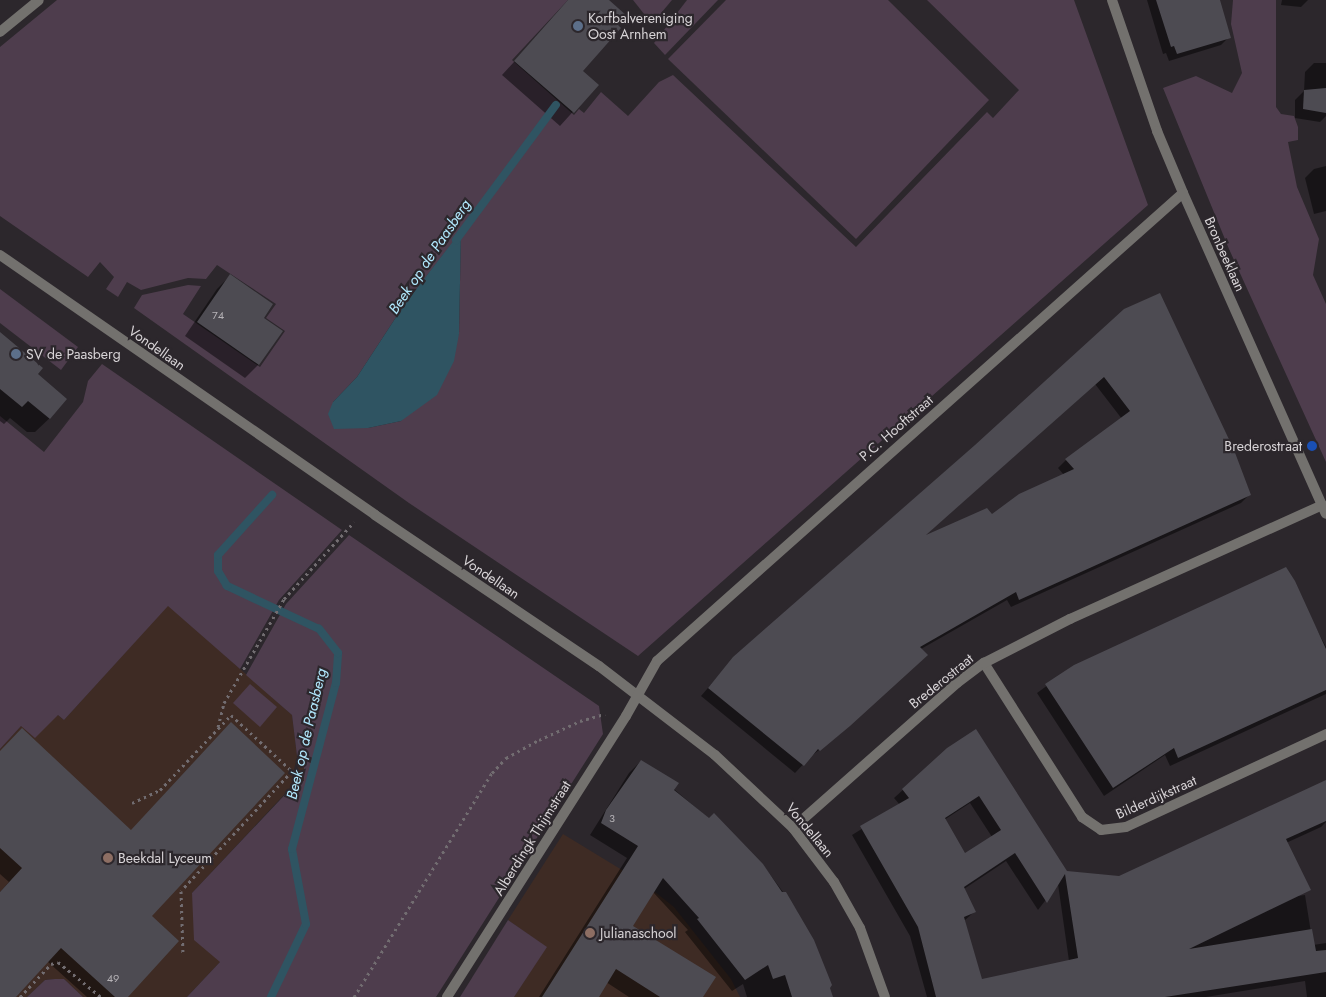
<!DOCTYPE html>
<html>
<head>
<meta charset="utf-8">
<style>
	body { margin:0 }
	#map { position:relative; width:1326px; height:997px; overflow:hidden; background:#2c272c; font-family:Jost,sans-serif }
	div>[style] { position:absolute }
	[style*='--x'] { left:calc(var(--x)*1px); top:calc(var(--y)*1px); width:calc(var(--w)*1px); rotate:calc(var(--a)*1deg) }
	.education>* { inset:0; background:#3e2b24 }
	.green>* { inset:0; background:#4e3d4d }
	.water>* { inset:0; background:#2f5462 }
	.shadow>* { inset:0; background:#0007 }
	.stream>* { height:8px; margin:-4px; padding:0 4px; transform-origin:4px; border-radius:4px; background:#2f5462 }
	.building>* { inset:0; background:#4d4b52 }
	.path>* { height:3px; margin-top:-1.5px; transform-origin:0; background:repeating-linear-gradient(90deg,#726d71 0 2.5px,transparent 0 6.5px) }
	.minor>* { height:10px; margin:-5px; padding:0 5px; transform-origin:5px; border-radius:5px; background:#73716e }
	.tertiary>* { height:10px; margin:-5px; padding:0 5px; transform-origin:5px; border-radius:5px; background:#73716e }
	.dots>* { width:14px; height:14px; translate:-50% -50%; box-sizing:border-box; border:2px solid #2c272c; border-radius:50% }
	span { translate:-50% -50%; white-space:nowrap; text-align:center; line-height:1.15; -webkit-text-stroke:4.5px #2c272c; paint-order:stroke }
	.number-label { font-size:11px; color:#b5b2b6 }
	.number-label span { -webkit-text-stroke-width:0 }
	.poi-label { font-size:14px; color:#d8d4d7 }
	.left { translate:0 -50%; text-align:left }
	.right { translate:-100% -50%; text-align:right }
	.street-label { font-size:14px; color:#d8d4d7 }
	.water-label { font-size:15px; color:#b1e8fd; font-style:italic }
</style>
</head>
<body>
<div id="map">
	<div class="education">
		<i style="clip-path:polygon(168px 605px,292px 715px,297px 756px,304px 762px,304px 782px,295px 783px,192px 893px,220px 962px,187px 997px,83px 997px,64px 979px,55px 979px,45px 980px,27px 997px,0 997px,0 749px,21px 726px,58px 715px,64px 720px)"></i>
		<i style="clip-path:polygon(563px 834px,645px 884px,674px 907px,731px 979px,740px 997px,514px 997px,546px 947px,508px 920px)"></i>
	</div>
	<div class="green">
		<i style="clip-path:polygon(evenodd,57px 0,568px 0,512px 60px,574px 115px,579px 109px,584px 113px,601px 92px,628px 116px,659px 82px,673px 75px,856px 247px,987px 112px,993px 118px,1019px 90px,927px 0,1074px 0,1148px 205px,638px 656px,409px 503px,134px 308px,142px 295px,188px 285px,201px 286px,183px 314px,260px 367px,285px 331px,266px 318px,276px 304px,217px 265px,206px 279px,188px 278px,141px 290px,127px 282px,118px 297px,106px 289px,114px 277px,100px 262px,88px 277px,0 216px,0 47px,57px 0,461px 232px,459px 334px,401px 421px,368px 428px,333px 402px,357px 377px,404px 305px,461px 232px)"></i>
		<i style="clip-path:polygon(633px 0,672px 0,652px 24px)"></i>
		<i style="clip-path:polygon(687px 0,718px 0,665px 55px,654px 43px)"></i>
		<i style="clip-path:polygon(726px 0,888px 0,989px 100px,856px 239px,668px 59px)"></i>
		<i style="clip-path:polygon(1233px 0,1276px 0,1276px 107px,1281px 114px,1294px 116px,1298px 127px,1298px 140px,1288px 142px,1297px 187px,1319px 239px,1313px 275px,1326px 304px,1326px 462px,1229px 249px,1163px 88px,1196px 76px,1232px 93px,1242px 73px,1231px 24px)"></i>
		<i style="clip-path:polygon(0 289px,78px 347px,61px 370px,0 323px)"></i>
		<i style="clip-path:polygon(102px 364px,342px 530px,279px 600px,240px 669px,168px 606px,64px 720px,58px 715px,35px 738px,21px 726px,0 749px,0 416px,44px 452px,83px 402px,88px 381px)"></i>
		<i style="clip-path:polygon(349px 535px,599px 706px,603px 734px,436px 997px,187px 997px,220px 962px,194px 940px,192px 893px,296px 783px,304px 781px,304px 762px,297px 756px,292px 715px,246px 675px,286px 604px)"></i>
		<i style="clip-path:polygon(250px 684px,277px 707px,260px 727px,233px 703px)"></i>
		<i style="clip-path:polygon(508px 920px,547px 947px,514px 997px,460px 997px)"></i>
		<i style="clip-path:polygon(55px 979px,64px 979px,83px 997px,27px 997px,45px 980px)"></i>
	</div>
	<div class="water">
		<i style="clip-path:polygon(461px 231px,459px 334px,454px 361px,437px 395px,401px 421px,368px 428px,334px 429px,328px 414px,333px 402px,357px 377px,404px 305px)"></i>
	</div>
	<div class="shadow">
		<i style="clip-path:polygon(571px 0,607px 0,581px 71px,597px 85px,560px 126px,502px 75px)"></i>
		<i style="clip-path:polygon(1147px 0,1218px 0,1229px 37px,1221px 45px,1169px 61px,1166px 53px,1163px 54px)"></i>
		<i style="clip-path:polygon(1282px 0,1308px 0,1301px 7px,1281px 5px)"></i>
		<i style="clip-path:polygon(1314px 63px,1326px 63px,1326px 116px,1320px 122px,1295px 118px,1295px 100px,1304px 91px,1305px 72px)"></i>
		<i style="clip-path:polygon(1326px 166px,1326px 211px,1314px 214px,1305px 178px,1314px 169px)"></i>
		<i style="clip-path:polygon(230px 276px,262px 319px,259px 364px,245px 378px,185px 336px,217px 289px)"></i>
		<i style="clip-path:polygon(evenodd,1125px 310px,1249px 495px,1241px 503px,1011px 607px,1007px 600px,921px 649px,840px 734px,810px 757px,795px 773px,701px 696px,732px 660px,976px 446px,1125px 310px,1095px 384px,1122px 419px,1066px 460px,1058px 468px,1064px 475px,992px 516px,923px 537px,1095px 384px)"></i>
		<i style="clip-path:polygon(0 333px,36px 375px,53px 415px,35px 432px,27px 432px,10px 418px,4px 424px,0 421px)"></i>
		<i style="clip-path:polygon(1285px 569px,1326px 647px,1326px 694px,1170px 766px,1165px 755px,1104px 796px,1037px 693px,1074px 666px)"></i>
		<i style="clip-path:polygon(evenodd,948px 749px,1067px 872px,1119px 878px,1326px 794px,1326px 822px,1321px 827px,1286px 843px,1196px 910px,1305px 895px,1313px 945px,1326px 943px,1326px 997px,1307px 997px,1305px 981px,1206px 997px,927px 997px,910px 936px,852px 835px,900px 805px,894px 798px,948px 749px,970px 803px,992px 837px,964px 855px,944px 820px,970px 803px,948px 749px,1006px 861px,1038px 910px,1058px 884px,1069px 961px,981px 980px,964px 921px,974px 912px,964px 889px,1006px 861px)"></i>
		<i style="clip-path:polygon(0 752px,150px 916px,126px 997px,87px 997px,47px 961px,14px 997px,0 997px,0 892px,9px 882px,0 874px)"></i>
		<i style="clip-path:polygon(641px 761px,763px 865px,797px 911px,832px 997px,747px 997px,743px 984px,732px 991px,685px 932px,688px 930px,653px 892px,632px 926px,702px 997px,629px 997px,606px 982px,597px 997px,539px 997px,627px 858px,590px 835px,629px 773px)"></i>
	</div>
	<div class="stream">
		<i style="--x:456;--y:240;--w:168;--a:-53.5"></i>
		<i style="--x:271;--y:997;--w:81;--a:-64.4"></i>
		<i style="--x:306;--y:924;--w:76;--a:-100.6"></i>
		<i style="--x:292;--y:849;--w:172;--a:-75.2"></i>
		<i style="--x:336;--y:683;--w:30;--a:-86"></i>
		<i style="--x:338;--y:653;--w:31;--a:-128"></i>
		<i style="--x:319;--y:629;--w:102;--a:-154.9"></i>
		<i style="--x:227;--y:586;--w:17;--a:-121"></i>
		<i style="--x:218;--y:571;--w:16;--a:-90"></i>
		<i style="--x:218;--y:555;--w:81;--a:-48"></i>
	</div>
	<div class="building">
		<i style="clip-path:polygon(568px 0,609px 0,627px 16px,618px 25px,621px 28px,583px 71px,599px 85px,574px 113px,514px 61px)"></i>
		<i style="clip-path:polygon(1156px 0,1220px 0,1231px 38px,1177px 54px,1174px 46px,1171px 47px)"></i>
		<i style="clip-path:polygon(1326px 88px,1326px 113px,1303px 109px,1304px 90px)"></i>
		<i style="clip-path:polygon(230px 274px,273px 304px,264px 318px,283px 331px,259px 365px,197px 322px)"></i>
		<i style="clip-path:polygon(evenodd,1160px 293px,1234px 450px,1251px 495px,1019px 600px,1016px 592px,920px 647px,928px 655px,850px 726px,820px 751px,818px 749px,804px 766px,708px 688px,733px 657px,975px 445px,1124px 309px,1160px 293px,1104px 377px,1130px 411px,1065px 459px,1074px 469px,1019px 494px,992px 514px,987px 508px,926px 535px,1104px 377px)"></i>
		<i style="clip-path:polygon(0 332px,43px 368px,38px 374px,67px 399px,50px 419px,28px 401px,22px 407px,0 389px)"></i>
		<i style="clip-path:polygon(1286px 567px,1295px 581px,1326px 649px,1326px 690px,1178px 758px,1174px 748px,1113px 788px,1045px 684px,1074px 665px)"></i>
		<i style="clip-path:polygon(231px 722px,285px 773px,152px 916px,179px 941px,128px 997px,115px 997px,61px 948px,16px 997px,0 997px,0 892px,22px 868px,0 848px,0 751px,22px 728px,131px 830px)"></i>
		<i style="clip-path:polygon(evenodd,976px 729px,1067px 871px,1119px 876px,1326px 780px,1326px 821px,1286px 839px,1311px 890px,1189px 949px,1312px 929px,1316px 951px,1326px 950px,1326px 972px,1165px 997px,936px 997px,918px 927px,860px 826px,909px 798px,902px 789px,947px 748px,976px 729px,979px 796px,1001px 830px,965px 853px,945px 818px,979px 796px,976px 729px,1015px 853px,1047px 903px,1065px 874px,1078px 958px,982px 979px,964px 917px,976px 912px,964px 887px,1015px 853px)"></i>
		<i style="clip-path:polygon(641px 760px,679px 783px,674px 790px,709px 818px,714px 813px,763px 864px,782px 892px,786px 892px,814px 940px,832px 985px,830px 988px,833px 997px,792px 997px,785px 975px,773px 979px,768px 965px,745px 980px,697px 919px,699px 918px,663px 878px,633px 926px,716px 977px,703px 997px,660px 997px,616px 969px,599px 997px,542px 997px,638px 846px,601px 823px,606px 810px)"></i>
	</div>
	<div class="path">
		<i style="--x:218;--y:727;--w:25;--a:-76"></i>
		<i style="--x:224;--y:703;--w:120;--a:-60"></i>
		<i style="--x:284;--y:599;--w:104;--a:-47.7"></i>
		<i style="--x:132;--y:803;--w:31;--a:-25"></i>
		<i style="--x:160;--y:790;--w:103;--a:-46.6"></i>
		<i style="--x:231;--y:715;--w:83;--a:42.6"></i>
		<i style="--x:292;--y:771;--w:163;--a:132.8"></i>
		<i style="--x:181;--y:891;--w:64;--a:88.2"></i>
		<i style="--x:20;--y:997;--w:45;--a:-46.8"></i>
		<i style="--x:51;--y:964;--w:7;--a:-16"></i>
		<i style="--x:58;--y:962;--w:55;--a:39.1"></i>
		<i style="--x:354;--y:997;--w:263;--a:-58.4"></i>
		<i style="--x:492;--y:773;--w:21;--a:-47"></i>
		<i style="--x:506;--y:758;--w:38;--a:-29"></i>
		<i style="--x:539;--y:740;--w:45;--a:-24.9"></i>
		<i style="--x:580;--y:721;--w:26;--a:-16"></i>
	</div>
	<div class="minor">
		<i style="--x:0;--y:32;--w:50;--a:-39.4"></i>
		<i style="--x:0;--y:255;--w:456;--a:34.7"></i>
		<i style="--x:375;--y:515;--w:270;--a:34"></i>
		<i style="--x:599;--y:666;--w:146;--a:37.5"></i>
		<i style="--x:715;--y:755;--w:107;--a:43.1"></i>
		<i style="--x:793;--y:828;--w:68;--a:52.8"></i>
		<i style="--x:834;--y:882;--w:53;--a:60.5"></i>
		<i style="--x:860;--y:928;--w:73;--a:70.1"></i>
		<i style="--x:984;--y:663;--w:183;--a:57.5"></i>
		<i style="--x:1082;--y:817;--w:23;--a:34"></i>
		<i style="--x:1101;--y:830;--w:25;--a:-7"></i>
		<i style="--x:1126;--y:827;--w:221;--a:-24.9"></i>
		<i style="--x:793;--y:828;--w:219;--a:-41.5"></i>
		<i style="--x:957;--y:683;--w:34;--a:-37"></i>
		<i style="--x:984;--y:663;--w:97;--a:-27.1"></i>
		<i style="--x:1070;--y:619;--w:277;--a:-24.3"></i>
		<i style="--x:447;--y:997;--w:333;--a:-57.5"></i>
		<i style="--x:626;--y:716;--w:63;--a:-60.6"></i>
		<i style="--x:657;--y:661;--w:704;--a:-41.66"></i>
	</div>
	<div class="tertiary">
		<i style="--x:1112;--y:0;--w:139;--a:71"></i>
		<i style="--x:1157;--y:131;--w:67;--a:67.2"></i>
		<i style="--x:1183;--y:193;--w:351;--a:66"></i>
	</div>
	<div class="dots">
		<i style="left:578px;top:26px;background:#5c6f8a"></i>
		<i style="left:16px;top:354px;background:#5c6f8a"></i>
		<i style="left:1312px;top:446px;background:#1a4fb4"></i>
		<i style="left:108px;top:858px;background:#8d6e63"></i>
		<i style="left:590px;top:933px;background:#8d6e63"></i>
	</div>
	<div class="number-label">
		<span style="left:218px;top:315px">74</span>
		<span style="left:612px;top:818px">3</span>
		<span style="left:113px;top:978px">49</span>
	</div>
	<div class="poi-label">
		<span class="left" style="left:588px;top:26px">Korfbalvereniging<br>Oost Arnhem</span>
		<span class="left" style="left:26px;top:354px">SV de Paasberg</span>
		<span class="right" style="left:1302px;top:446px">Brederostraat</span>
		<span class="left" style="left:118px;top:858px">Beekdal Lyceum</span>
		<span class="left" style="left:600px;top:933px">Julianaschool</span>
	</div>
	<div class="street-label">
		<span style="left:1225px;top:254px;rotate:66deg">Bronbeeklaan</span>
		<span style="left:157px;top:348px;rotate:35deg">Vondellaan</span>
		<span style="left:896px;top:428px;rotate:-41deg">P.C. Hooftstraat</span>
		<span style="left:491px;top:577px;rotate:34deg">Vondellaan</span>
		<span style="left:941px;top:681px;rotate:-39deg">Brederostraat</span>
		<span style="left:1156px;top:797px;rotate:-24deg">Bilderdijkstraat</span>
		<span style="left:810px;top:830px;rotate:50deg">Vondellaan</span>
		<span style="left:532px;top:838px;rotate:-58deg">Alberdingk Thijmstraat</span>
	</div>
	<div class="water-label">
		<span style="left:430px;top:257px;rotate:-56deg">Beek op de Paasberg</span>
		<span style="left:307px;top:734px;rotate:-77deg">Beek op de Paasberg</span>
	</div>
</div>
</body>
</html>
